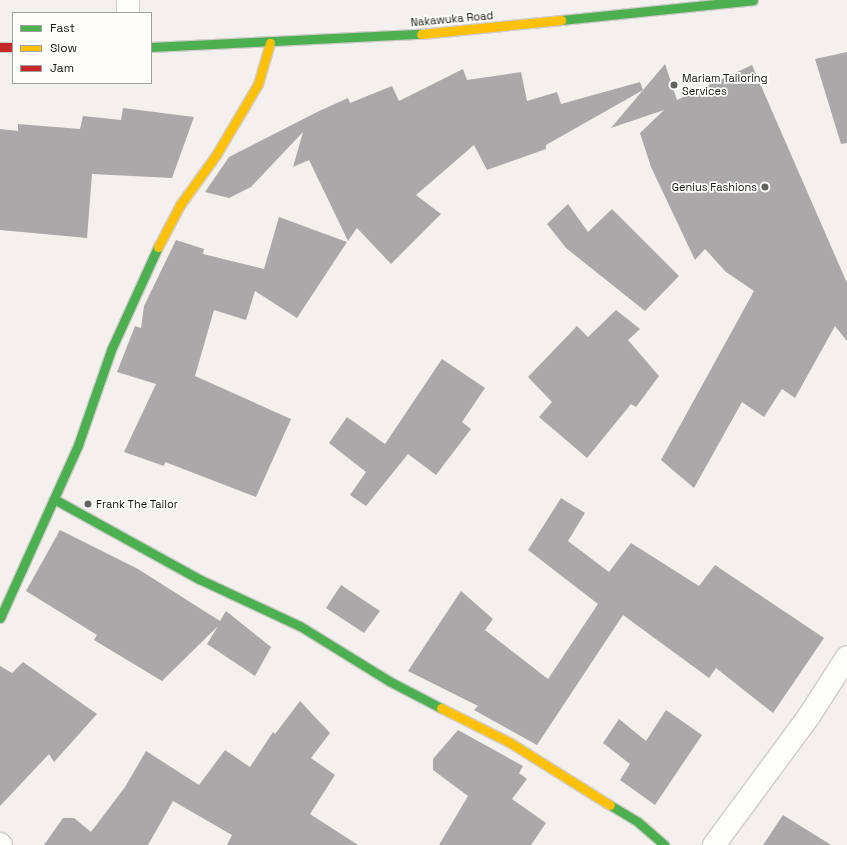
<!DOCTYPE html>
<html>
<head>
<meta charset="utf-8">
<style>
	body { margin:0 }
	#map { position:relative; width:847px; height:845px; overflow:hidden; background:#f4f0ee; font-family:"Space Grotesk",sans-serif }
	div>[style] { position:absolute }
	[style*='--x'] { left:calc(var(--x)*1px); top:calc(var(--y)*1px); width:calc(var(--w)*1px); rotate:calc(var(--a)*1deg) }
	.building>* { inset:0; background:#aaa8a9 }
	.roads { filter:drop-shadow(1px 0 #cfccca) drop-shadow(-1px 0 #cfccca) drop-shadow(0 1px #cfccca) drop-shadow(0 -1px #cfccca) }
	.street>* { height:22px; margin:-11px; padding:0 11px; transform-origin:11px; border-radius:11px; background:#fdfdfc }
	.fast>* { height:9px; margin:-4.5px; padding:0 4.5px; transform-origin:4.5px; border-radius:4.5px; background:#4caf50 }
	.slow>* { height:9px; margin:-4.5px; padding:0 4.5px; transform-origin:4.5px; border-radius:4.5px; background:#ffc107 }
	.jam>* { height:9px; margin:-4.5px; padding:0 4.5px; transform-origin:4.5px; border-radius:4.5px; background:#c62828 }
	.dots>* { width:11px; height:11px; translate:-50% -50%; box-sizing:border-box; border:2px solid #fffefd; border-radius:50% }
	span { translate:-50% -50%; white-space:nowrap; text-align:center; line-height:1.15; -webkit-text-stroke:3.5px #fffefd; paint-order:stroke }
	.street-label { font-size:11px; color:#151212 }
	.poi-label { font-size:11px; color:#151212 }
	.left { translate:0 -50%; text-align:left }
	.right { translate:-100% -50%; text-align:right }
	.legend { position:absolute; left:12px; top:12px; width:140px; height:72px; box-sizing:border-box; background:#fffefd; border:1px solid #a1a09f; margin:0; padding:5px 7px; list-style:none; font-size:12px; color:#151212 }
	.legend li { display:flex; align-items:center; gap:8px; height:20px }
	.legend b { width:20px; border:1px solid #a1a09f }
</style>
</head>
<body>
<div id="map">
	<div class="building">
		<i style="clip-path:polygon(847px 52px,847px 143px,841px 144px,815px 59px)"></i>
		<i style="clip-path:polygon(665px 64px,677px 100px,752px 65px,847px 283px,847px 341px,835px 326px,795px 398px,782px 389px,764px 417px,742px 402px,694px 488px,661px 460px,754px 291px,726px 272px,705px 249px,695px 260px,651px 167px,640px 133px,664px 110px,611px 128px)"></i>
		<i style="clip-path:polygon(463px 69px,467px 80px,521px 72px,527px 101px,557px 92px,561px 104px,640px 82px,643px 90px,546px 145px,546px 149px,487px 170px,474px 145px,416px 195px,441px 214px,391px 264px,357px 228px,348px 241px,309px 160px,293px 167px,303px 132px,251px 187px,229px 198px,205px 192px,229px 157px,317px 112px,348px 98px,350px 103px,392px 86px,399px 101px)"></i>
		<i style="clip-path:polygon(123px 108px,194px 117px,172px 178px,92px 174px,87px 238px,0 230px,0 129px,18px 131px,18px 124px,80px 129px,83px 116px,121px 120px)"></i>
		<i style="clip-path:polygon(568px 204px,588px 232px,612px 209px,679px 276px,645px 311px,566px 248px,547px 224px)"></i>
		<i style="clip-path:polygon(279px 217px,347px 242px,297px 318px,255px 291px,246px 320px,214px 310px,195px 376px,291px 419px,256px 497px,165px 462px,164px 466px,124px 452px,156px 384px,117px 372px,135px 326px,141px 328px,144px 306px,176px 240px,204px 249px,203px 254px,264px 269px)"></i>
		<i style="clip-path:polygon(616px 310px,640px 329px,628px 340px,659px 376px,636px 407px,631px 404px,587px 458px,539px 417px,552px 402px,528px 377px,577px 326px,588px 337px)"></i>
		<i style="clip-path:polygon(442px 359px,485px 388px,462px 422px,471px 429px,436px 475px,408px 454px,366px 506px,350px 495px,366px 472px,329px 443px,347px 417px,385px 444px)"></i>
		<i style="clip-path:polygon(561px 498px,585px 513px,568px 541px,609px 572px,631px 543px,699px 586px,715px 565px,824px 638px,773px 713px,716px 668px,709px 678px,623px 615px,537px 745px,474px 710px,478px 706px,408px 671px,461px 591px,493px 619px,485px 630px,548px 679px,598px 604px,528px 550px)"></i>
		<i style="clip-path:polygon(60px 530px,138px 569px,220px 621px,226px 611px,271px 647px,255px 676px,207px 644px,218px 626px,162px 681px,94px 640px,97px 635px,26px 591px)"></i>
		<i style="clip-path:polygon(341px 585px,380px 611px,364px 633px,326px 608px)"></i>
		<i style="clip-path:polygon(23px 662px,97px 714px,54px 762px,49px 754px,0 806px,0 666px,12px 673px)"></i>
		<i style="clip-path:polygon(300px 701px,330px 733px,311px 758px,335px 775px,310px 814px,358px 845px,227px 845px,232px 835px,173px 801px,148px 845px,44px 845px,63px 818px,74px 818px,91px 832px,125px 787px,146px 751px,199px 785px,225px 750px,250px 767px,273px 732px,275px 734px)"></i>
		<i style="clip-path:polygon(666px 710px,702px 735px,655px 805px,620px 780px,630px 764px,603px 743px,619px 719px,646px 741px)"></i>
		<i style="clip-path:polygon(458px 730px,523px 766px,519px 773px,527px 779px,512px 799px,546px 823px,531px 845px,439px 845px,468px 796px,433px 770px,433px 759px)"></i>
		<i style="clip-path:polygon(783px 815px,831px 845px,763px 845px)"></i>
	</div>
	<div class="roads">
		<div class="street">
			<i style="--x:128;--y:0;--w:13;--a:90"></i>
			<i style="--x:0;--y:844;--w:1;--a:45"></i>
			<i style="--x:714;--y:845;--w:160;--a:-53.6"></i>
			<i style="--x:809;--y:716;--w:70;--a:-57.2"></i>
		</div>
		<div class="fast">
			<i style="--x:561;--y:20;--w:193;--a:-5.9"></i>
			<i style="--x:151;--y:47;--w:270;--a:-2.8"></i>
			<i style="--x:54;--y:499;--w:166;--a:28.9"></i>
			<i style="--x:199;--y:579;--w:111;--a:25"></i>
			<i style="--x:300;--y:626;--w:105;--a:31.7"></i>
			<i style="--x:389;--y:681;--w:59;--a:27.4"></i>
			<i style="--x:0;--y:618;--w:190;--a:-65.7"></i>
			<i style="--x:78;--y:445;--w:101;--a:-70.8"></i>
			<i style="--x:111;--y:350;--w:113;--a:-65.5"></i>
			<i style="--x:610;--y:805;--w:33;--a:31"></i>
			<i style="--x:638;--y:822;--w:35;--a:41"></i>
		</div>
		<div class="slow">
			<i style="--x:421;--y:34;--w:141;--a:-5.7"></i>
			<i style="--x:158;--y:247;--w:47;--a:-62.4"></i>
			<i style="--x:180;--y:205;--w:62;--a:-54.2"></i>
			<i style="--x:216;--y:155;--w:82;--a:-59.4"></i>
			<i style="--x:258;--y:84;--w:43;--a:-73.7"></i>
			<i style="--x:441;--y:708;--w:76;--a:26.6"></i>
			<i style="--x:509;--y:742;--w:119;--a:32"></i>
		</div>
		<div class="jam">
			<i style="--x:0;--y:47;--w:13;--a:0"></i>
		</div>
	</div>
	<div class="dots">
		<i style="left:674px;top:85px;background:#63605f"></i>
		<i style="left:765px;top:187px;background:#63605f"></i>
		<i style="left:88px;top:504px;background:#63605f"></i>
	</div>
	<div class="street-label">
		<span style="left:452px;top:19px;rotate:-5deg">Nakawuka Road</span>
	</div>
	<div class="poi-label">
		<span class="left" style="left:682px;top:85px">Mariam Tailoring<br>Services</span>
		<span class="right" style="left:757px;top:187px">Genius Fashions</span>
		<span class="left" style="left:96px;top:504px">Frank The Tailor</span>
	</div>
	<ul class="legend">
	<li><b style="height:5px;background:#4caf50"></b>Fast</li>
	<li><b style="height:5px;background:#ffc107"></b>Slow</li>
	<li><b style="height:5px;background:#c62828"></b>Jam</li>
	</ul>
</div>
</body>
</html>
